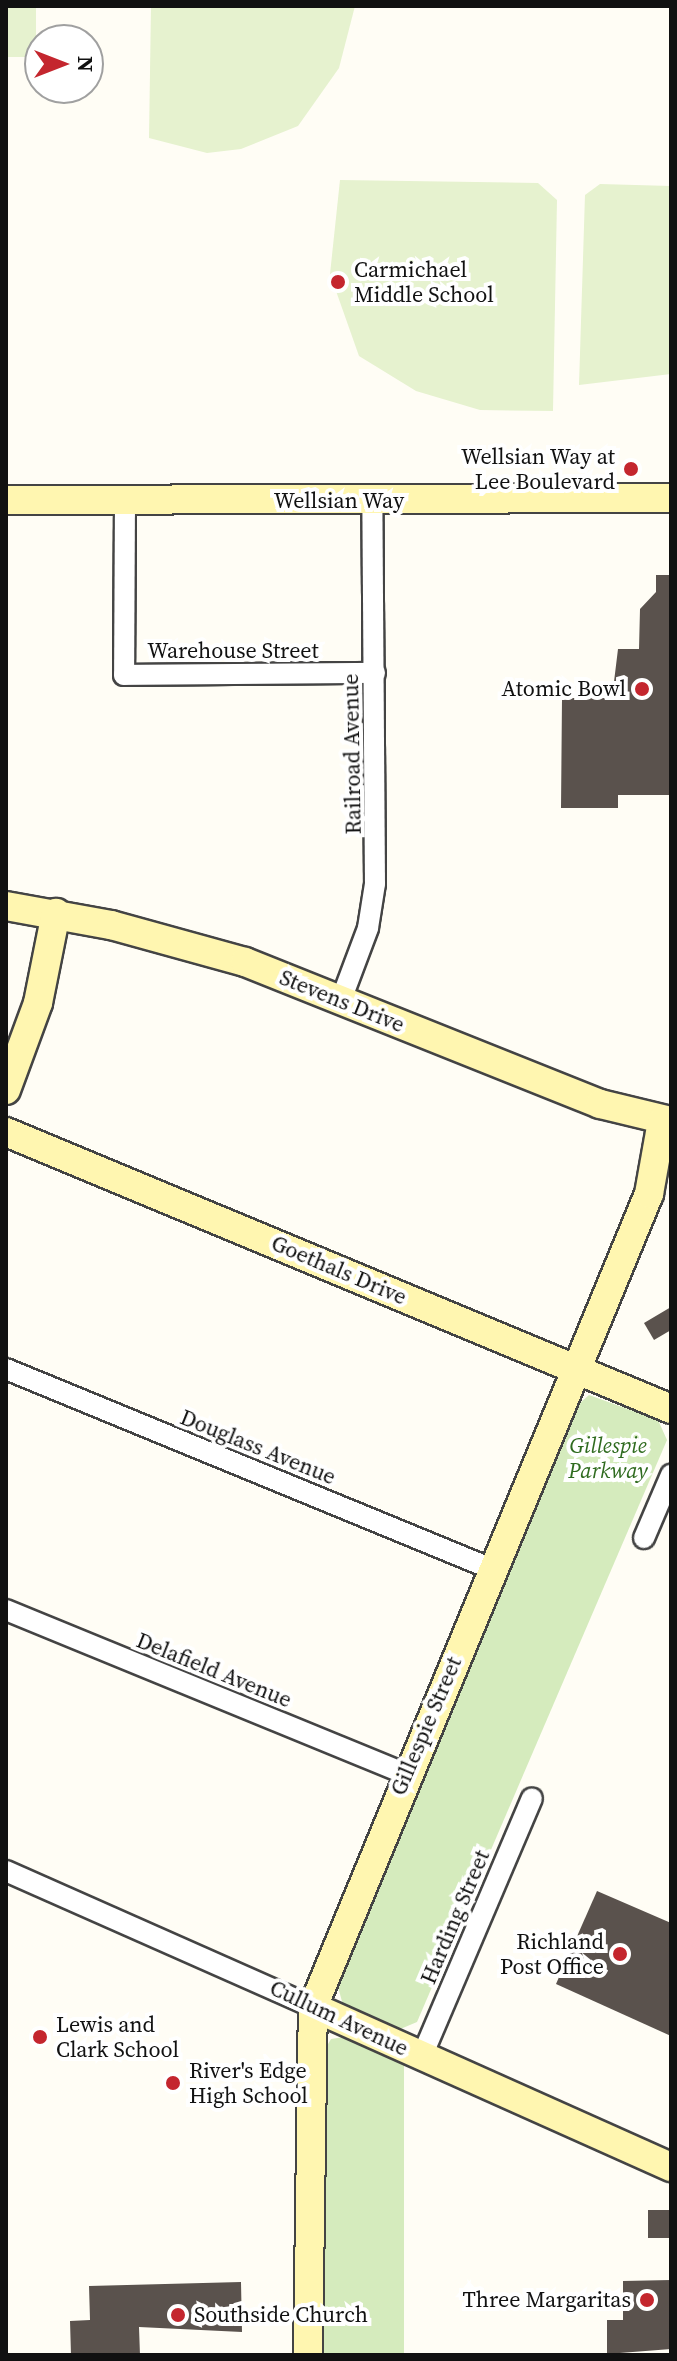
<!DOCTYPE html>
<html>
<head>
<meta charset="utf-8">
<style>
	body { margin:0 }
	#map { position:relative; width:677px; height:2361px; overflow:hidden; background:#fffdf5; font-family:"Source Serif 4",serif }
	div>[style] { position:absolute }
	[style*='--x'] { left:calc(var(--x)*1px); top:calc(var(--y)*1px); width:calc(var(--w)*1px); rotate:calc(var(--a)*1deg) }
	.green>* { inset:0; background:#d5ebbd }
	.pitch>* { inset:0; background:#e6f2cf }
	.building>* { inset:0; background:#5a524d }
	.roads { filter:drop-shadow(2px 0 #444) drop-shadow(-2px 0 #444) drop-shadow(0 2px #444) drop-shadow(0 -2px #444) }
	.street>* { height:20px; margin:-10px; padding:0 10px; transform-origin:10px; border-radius:10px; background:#fff }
	.secondary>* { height:28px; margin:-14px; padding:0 14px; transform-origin:14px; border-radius:14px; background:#fff6b0 }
	.dots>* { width:22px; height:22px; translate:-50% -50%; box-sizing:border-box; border:4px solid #fff; border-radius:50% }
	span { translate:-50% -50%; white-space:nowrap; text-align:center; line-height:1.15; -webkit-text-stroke:8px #fff; paint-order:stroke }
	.poi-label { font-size:22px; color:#111 }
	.left { translate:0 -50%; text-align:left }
	.right { translate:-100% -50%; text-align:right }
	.street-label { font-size:22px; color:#111 }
	.park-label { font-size:22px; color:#2f6b1f; font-style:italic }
	.frame { position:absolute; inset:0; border:8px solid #111; pointer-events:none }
	.north { position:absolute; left:24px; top:24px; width:80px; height:80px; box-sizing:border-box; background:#fff; border:2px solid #a0a0a0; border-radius:50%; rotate:90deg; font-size:22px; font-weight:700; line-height:32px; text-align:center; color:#111 }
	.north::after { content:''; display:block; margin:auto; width:28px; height:36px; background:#c4262e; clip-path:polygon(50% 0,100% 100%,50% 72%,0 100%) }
</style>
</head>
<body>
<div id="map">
	<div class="green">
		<i style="clip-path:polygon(589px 1395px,658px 1420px,667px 1440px,417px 2022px,398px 2030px,343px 2005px,338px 1987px,580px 1403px)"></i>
		<i style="clip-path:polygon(344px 2037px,404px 2063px,404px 2355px,324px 2355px,324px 2051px,331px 2039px)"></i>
	</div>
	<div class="pitch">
		<i style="clip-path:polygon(6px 6px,36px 6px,36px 57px,6px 57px)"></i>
		<i style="clip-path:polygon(151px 6px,355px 6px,339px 68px,298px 126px,241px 149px,207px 153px,149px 138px)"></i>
		<i style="clip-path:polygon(340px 180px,538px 183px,557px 200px,553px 411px,480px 410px,416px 391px,359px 356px,330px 274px)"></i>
		<i style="clip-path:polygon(600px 184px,671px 186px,671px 374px,579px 385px,585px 195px)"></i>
	</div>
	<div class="building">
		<i style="clip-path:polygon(656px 575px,671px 575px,671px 795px,618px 795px,618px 808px,561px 808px,562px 698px,612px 698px,618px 649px,639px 649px,640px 609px,656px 592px)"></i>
		<i style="clip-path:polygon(671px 1307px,671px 1330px,654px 1340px,644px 1323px)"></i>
		<i style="clip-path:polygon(597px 1891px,671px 1923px,671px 2036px,556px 1984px)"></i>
		<i style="clip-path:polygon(648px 2210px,671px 2210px,671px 2238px,648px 2238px)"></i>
		<i style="clip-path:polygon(671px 2280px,671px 2349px,607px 2354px,607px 2320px,623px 2320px,623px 2281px)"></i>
		<i style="clip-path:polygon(241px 2282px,242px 2332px,139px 2327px,140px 2355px,71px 2355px,70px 2321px,90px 2320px,89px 2286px)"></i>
	</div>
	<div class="roads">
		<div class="street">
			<i style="--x:125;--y:500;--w:175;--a:90.3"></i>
			<i style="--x:124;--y:675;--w:251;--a:-0.5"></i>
			<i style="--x:341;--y:1000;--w:77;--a:-69.4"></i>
			<i style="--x:368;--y:928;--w:45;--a:-81"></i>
			<i style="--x:375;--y:884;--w:382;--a:-90.4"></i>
			<i style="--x:6;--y:1369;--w:526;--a:22.37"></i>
			<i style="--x:644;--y:1538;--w:69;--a:-66.8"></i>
			<i style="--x:6;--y:1610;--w:431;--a:22.3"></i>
			<i style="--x:6;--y:1871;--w:336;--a:23.9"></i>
			<i style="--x:422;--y:2056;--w:280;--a:-66.9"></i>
		</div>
		<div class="secondary">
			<i style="--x:6;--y:500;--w:665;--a:-0.17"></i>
			<i style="--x:6;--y:906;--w:107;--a:10.3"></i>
			<i style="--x:111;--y:925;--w:139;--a:15.4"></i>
			<i style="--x:245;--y:962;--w:382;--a:21.8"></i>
			<i style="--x:600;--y:1104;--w:73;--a:13.5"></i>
			<i style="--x:6;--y:1090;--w:93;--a:-69.8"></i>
			<i style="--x:38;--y:1003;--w:92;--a:-78.7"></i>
			<i style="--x:6;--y:1132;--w:720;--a:22.61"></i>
			<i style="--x:313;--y:2007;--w:392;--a:24.1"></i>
			<i style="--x:308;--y:2355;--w:348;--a:-89.2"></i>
			<i style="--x:313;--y:2007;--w:880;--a:-67.55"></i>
			<i style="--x:649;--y:1194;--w:74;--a:-79.9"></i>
		</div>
	</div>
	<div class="dots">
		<i style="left:338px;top:282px;background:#c4262e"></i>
		<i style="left:631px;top:469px;background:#c4262e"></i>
		<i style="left:642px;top:689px;background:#c4262e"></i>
		<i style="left:620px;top:1954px;background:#c4262e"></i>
		<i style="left:40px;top:2037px;background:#c4262e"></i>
		<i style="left:173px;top:2083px;background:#c4262e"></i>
		<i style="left:647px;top:2300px;background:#c4262e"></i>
		<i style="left:178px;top:2315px;background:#c4262e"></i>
	</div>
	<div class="poi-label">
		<span class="left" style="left:354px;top:282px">Carmichael<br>Middle School</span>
		<span class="right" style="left:615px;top:469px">Wellsian Way at<br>Lee Boulevard</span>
		<span class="right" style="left:626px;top:689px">Atomic Bowl</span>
		<span class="right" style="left:604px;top:1954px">Richland<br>Post Office</span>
		<span class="left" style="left:56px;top:2037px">Lewis and<br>Clark School</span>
		<span class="left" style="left:189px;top:2083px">River's Edge<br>High School</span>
		<span class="right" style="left:631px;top:2300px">Three Margaritas</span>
		<span class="left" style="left:194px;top:2315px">Southside Church</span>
	</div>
	<div class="street-label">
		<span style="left:339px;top:501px">Wellsian Way</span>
		<span style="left:233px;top:651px">Warehouse Street</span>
		<span style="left:352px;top:754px;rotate:-91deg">Railroad Avenue</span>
		<span style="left:342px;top:1001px;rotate:22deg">Stevens Drive</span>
		<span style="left:339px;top:1270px;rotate:23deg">Goethals Drive</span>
		<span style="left:258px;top:1447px;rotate:22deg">Douglass Avenue</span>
		<span style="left:214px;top:1670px;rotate:22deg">Delafield Avenue</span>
		<span style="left:426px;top:1726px;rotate:-67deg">Gillespie Street</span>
		<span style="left:455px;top:1917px;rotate:-67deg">Harding Street</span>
		<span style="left:339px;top:2018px;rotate:25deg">Cullum Avenue</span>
	</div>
	<div class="park-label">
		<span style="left:608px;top:1458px">Gillespie<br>Parkway</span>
	</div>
	<div class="frame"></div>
	<div class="north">N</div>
</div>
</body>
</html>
